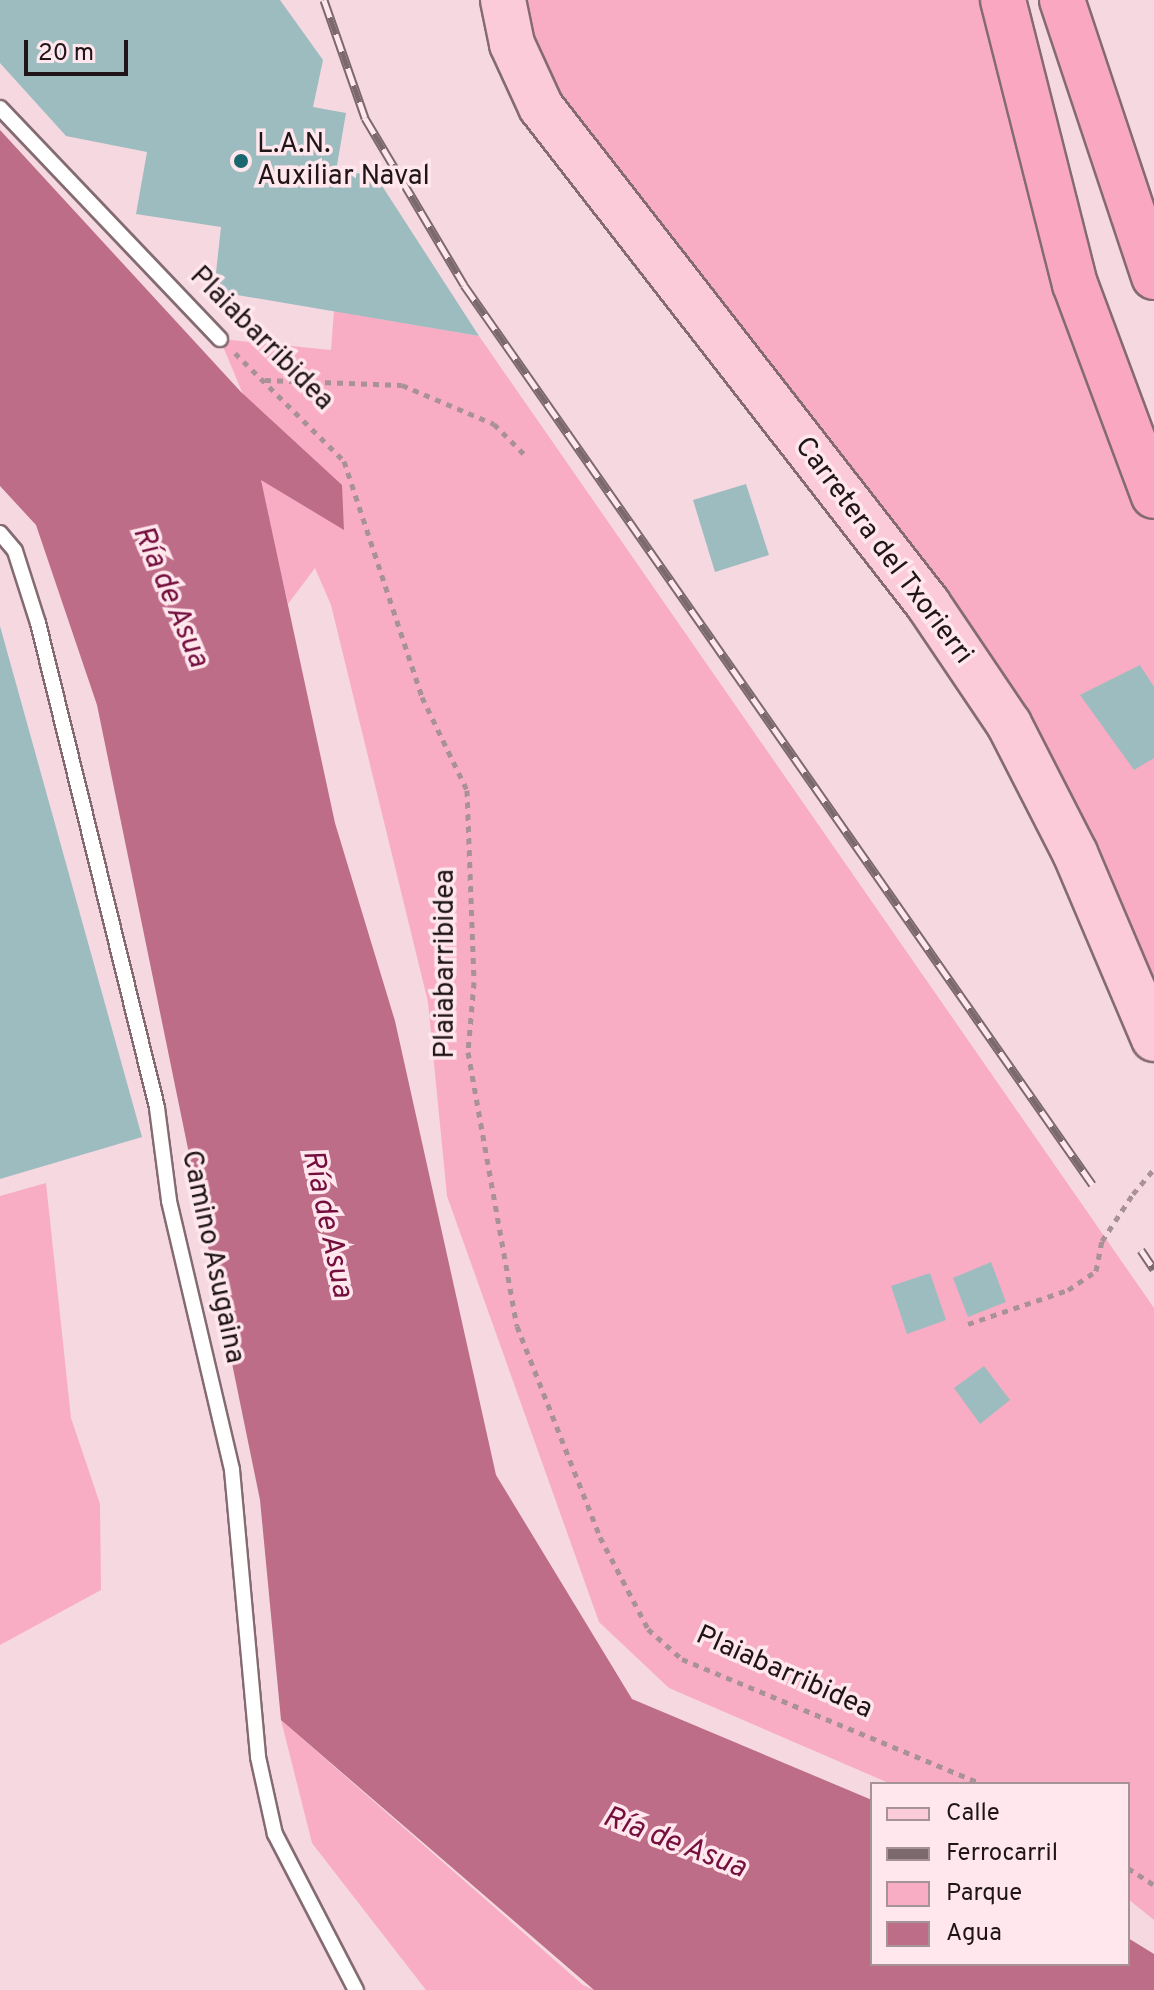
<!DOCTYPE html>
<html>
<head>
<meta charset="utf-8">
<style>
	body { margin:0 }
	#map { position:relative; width:1154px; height:1990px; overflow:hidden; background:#f5d8e0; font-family:Overpass,sans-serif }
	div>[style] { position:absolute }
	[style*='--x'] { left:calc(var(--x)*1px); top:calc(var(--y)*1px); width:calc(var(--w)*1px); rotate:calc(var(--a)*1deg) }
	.green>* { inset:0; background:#f8adc4 }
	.water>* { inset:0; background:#be6d88 }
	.building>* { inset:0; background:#9dbcbf }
	.path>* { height:5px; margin-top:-2.5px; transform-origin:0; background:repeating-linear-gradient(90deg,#a89298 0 6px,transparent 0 12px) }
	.roads { filter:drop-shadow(2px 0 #846b72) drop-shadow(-2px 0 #846b72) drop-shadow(0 2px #846b72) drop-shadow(0 -2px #846b72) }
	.service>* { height:14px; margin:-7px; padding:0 7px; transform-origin:7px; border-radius:7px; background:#fff }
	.primary>* { height:44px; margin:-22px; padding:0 22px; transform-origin:22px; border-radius:22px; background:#fccbda }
	.motorway>* { height:44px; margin:-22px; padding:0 22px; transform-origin:22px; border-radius:22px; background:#faa8c1 }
	.rail>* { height:9px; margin-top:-4.5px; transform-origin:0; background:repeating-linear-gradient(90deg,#ffe7ed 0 18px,#7b696e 0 36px); box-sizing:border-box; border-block:2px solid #7b696e }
	.path-bridge>* { height:5px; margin-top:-2.5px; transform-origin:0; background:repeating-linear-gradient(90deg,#a89298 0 6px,transparent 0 12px) }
	.dots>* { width:22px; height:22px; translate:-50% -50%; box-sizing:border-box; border:4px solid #ffe7ed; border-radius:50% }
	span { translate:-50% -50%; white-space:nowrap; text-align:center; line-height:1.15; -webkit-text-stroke:7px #ffe7ed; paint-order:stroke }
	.poi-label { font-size:28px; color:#1f1518 }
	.left { translate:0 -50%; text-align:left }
	.street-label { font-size:28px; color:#1f1518 }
	.water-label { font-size:30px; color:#730e3d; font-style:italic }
	.legend { position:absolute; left:870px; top:1782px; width:260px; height:184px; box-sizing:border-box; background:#ffe7ed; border:2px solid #a59398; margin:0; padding:10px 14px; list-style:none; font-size:24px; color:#1f1518 }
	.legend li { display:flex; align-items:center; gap:16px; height:40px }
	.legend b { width:40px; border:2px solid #a59398 }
	.scale { position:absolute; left:24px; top:40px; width:104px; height:36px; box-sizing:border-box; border:4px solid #1f1518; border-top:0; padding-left:10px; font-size:24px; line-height:28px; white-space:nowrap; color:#1f1518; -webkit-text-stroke:6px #ffe7ed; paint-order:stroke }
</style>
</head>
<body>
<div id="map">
	<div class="green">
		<i style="clip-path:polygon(503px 0,1003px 0,1154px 496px,1154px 1039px,1009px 724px,541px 107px)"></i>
		<i style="clip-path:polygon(334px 311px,479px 336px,1154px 1308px,1154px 1920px,1128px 1899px,1128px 1784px,891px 1784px,669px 1688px,599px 1622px,447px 1196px,428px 1002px,331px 605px,315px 568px,288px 604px,260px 478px,283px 491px,220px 339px,331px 350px)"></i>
		<i style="clip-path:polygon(46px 1183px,71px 1418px,100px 1504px,101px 1590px,0 1645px,0 1196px)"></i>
		<i style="clip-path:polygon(281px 1720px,583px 1985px,594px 1990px,426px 1990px,312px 1843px)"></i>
	</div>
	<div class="water">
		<i style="clip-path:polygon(0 130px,241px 392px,342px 485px,344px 530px,261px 480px,335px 823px,395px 1021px,496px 1475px,632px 1699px,872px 1800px,872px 1964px,1128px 1964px,1128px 1938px,1154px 1954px,1154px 1990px,594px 1990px,281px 1720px,260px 1500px,97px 705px,36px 525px,0 486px)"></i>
	</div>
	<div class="building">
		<i style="clip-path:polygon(0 0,280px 0,323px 60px,313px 107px,346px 113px,336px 171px,375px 175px,479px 336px,214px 291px,221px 227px,136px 214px,147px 152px,66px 136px,0 63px)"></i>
		<i style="clip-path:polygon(746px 484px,769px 555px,715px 572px,693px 500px)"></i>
		<i style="clip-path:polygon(0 626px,142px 1137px,0 1179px)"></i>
		<i style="clip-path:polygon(1140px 665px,1154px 687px,1154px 758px,1134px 770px,1080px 695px)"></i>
		<i style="clip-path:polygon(991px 1262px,1006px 1302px,968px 1317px,953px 1278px)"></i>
		<i style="clip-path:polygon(930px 1273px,946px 1320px,907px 1334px,891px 1286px)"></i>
		<i style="clip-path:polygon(984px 1366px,1010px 1400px,980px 1424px,954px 1388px)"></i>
	</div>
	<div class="path">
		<i style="--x:235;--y:353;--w:153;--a:44.7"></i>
		<i style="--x:344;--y:461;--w:249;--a:71.7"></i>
		<i style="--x:422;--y:697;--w:103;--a:64.2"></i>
		<i style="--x:467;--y:790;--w:192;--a:87.9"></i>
		<i style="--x:474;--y:982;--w:70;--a:94.9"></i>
		<i style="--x:468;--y:1052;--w:278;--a:79.9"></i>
		<i style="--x:517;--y:1326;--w:227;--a:68.5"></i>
		<i style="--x:600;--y:1537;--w:104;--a:62.4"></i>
		<i style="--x:648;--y:1629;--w:45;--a:41.4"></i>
		<i style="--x:682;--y:1659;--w:326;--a:22.6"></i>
		<i style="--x:265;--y:380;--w:137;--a:2.1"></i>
		<i style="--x:402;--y:385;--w:100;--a:23"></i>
		<i style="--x:494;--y:424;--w:44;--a:45"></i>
		<i style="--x:1133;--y:1194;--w:33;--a:-50"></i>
		<i style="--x:968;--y:1324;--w:106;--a:-18.8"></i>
		<i style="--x:1068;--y:1290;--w:34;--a:-34"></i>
		<i style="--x:1096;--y:1271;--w:31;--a:-79"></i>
		<i style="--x:1128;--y:1868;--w:31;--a:33"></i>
	</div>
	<div class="roads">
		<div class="service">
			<i style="--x:0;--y:108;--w:319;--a:46.4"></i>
			<i style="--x:0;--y:533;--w:23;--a:50"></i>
			<i style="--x:15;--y:551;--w:76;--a:72.3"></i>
			<i style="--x:38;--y:623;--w:499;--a:76.2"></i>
			<i style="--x:157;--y:1108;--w:94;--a:82.6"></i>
			<i style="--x:169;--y:1201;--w:276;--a:76.8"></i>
			<i style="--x:232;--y:1470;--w:288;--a:84.8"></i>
			<i style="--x:258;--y:1757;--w:79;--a:77.6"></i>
			<i style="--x:275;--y:1834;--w:176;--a:62.6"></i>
		</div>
		<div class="primary">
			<i style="--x:503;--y:0;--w:45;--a:78.4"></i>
			<i style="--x:512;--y:44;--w:69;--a:65.3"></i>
			<i style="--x:541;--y:107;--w:630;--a:52.09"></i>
			<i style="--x:928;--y:604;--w:145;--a:56"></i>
			<i style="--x:1009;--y:724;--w:145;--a:62.9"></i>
			<i style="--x:1075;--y:853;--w:202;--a:67"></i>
		</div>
		<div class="motorway">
			<i style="--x:1003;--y:0;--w:293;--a:75.8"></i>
			<i style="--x:1075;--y:284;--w:226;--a:69.6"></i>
			<i style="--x:1062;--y:0;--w:292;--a:71.6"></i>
		</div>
	</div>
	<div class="rail">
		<i style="--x:324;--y:0;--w:125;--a:70.8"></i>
		<i style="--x:365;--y:118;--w:194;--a:59.3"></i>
		<i style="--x:464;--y:285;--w:1097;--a:55.06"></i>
		<i style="--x:1141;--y:1250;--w:23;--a:56"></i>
	</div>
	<div class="path-bridge">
		<i style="--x:1102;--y:1241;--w:56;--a:-56.6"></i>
	</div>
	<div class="dots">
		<i style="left:241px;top:161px;background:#1b676f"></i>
	</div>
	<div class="poi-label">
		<span class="left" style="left:257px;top:161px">L.A.N.<br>Auxiliar Naval</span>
	</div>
	<div class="street-label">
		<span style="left:261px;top:339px;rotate:45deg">Plaiabarribidea</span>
		<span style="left:883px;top:551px;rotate:53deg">Carretera del Txorierri</span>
		<span style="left:446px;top:964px;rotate:-90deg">Plaiabarribidea</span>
		<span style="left:212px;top:1257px;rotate:78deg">Camino Asugaina</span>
		<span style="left:784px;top:1673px;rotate:24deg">Plaiabarribidea</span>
	</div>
	<div class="water-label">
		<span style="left:169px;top:597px;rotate:67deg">Ría de Asua</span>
		<span style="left:326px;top:1224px;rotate:78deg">Ría de Asua</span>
		<span style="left:674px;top:1844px;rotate:21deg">Ría de Asua</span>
	</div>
	<ul class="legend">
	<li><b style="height:10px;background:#fccbda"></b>Calle</li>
	<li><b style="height:10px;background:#7b696e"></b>Ferrocarril</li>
	<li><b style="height:22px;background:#f8adc4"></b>Parque</li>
	<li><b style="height:22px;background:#be6d88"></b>Agua</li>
	</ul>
	<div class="scale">20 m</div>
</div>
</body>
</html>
